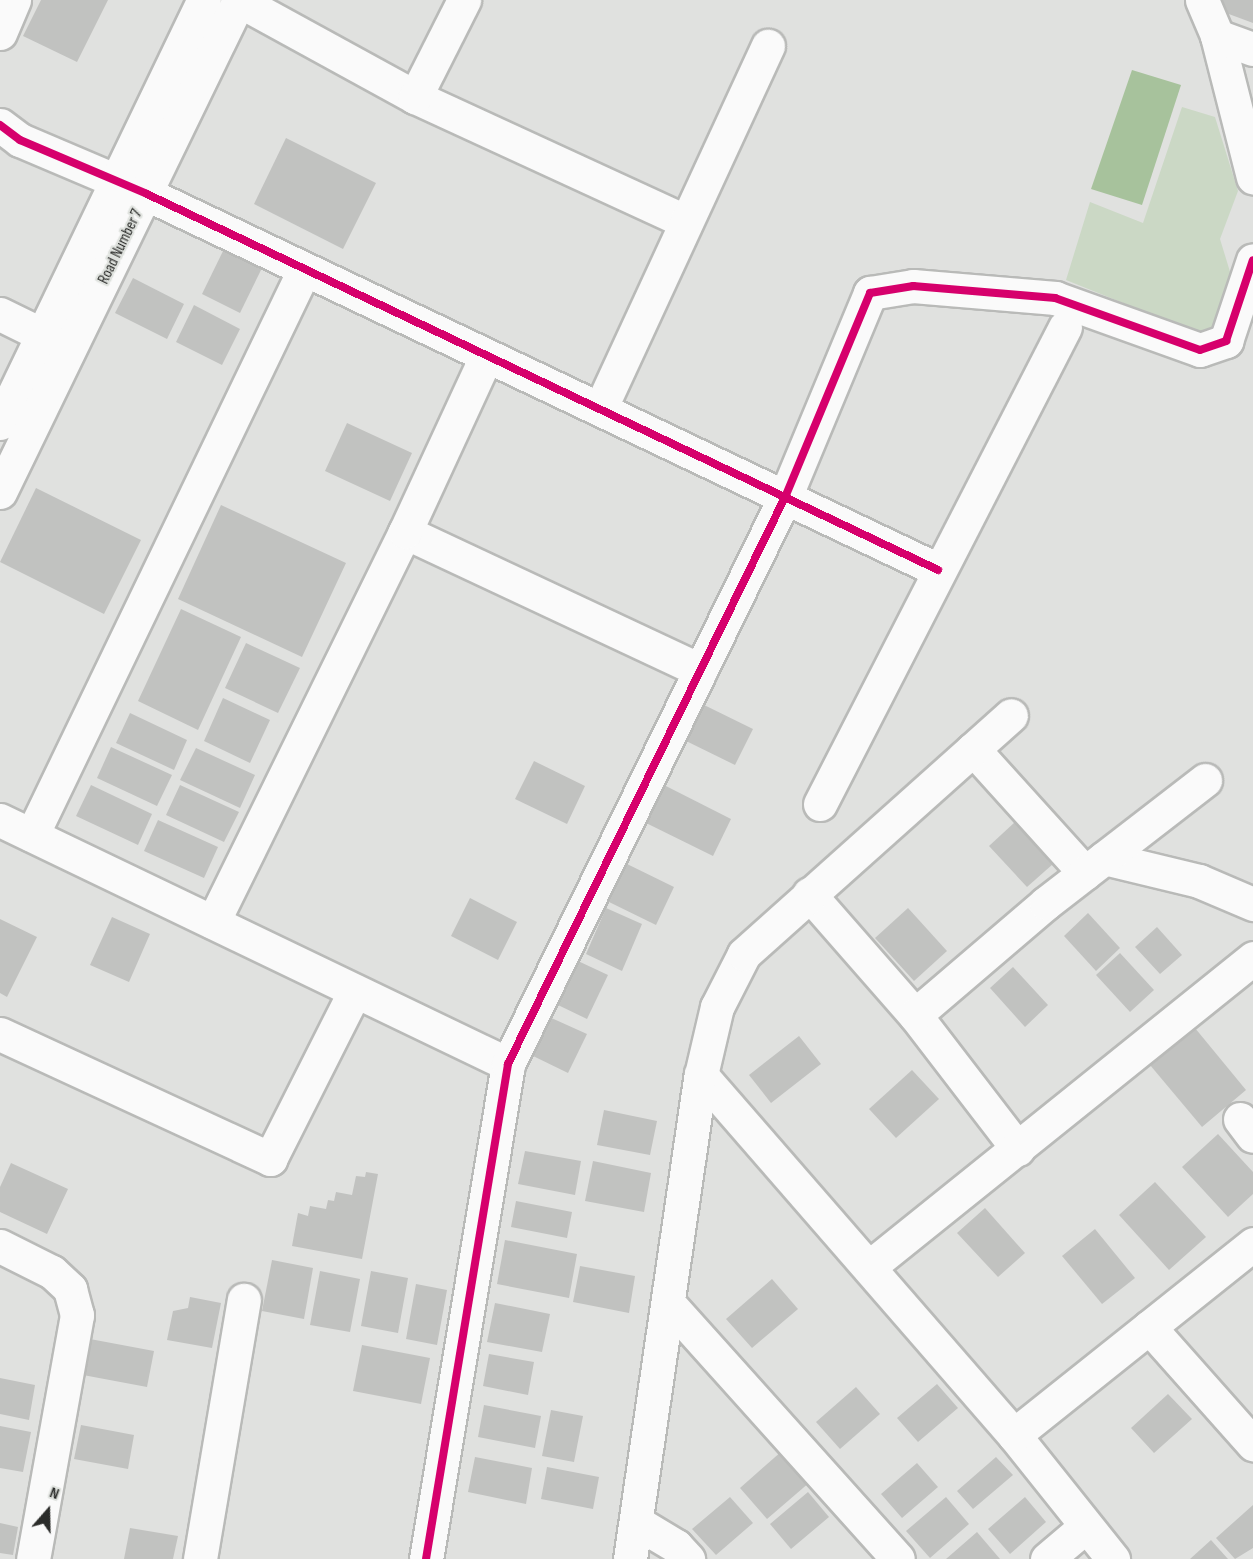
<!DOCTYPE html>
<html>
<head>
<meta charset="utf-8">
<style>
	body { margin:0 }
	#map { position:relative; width:1253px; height:1559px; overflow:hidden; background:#e0e1df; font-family:"Sofia Sans Condensed",sans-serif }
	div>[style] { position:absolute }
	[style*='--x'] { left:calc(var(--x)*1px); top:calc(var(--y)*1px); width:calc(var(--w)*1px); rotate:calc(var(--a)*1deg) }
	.green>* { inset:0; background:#cbd8c5 }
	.water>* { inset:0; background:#a7c29c }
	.building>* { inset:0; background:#c1c2c0 }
	.roads { filter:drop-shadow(2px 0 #b9bab8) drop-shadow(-2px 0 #b9bab8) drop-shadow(0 2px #b9bab8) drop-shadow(0 -2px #b9bab8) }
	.minor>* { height:33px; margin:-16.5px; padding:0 16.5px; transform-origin:16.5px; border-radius:16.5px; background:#fafafa }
	.cycleway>* { height:8px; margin:-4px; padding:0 4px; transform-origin:4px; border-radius:4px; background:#d6006c }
	span { translate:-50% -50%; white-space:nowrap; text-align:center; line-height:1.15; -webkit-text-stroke:4.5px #dfe2de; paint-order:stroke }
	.street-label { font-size:16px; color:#2b2c2a }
	.north { position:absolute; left:18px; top:1481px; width:60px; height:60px; -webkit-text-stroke:4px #dfe2de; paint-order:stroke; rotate:20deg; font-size:16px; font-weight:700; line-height:24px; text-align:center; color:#2b2c2a }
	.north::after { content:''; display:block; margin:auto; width:21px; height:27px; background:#2b2c2a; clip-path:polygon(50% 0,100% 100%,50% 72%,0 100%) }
</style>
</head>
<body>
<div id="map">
	<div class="green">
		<i style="clip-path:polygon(1182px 107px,1215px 117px,1238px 191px,1220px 239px,1231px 275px,1216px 326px,1200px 334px,1066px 280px,1090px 202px,1143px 223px)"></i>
	</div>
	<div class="water">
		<i style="clip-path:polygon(1132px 70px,1181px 85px,1142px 205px,1091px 189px)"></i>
	</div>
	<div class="building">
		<i style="clip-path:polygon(41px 0,108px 0,77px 62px,23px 36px)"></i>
		<i style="clip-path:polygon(1222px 0,1253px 0,1253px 23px,1218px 10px)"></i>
		<i style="clip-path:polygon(286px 138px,376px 183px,343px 249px,254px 204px)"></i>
		<i style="clip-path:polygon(224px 249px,262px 268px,240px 313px,202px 294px)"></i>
		<i style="clip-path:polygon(133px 278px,184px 304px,167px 339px,115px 313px)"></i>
		<i style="clip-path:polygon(194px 305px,240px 329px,222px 365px,176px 342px)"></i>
		<i style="clip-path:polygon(347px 423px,412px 453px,390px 501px,325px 471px)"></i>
		<i style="clip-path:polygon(36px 488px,141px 540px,104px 614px,0 562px)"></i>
		<i style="clip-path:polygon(221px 505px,346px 563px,302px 657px,178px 599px)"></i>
		<i style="clip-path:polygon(181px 609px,241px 637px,198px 730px,138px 701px)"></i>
		<i style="clip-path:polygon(246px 643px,300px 668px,278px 713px,225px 688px)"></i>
		<i style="clip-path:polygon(223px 698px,270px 720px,250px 763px,204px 741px)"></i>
		<i style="clip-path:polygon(698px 702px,753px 729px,735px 765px,680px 738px)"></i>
		<i style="clip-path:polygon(130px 713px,187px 740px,174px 770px,116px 743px)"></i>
		<i style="clip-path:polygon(111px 747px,172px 775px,157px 806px,97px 778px)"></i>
		<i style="clip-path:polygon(196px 748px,255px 775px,240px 808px,180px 780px)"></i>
		<i style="clip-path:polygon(534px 761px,585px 786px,567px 824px,515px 799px)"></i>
		<i style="clip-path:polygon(660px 783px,731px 819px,713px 856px,642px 821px)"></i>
		<i style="clip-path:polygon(91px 785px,152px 814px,138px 845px,76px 816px)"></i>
		<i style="clip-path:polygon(180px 785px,239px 812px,224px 842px,166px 815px)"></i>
		<i style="clip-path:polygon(158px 820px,218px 847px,204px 878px,144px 851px)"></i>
		<i style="clip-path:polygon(1015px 822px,1053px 864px,1027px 887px,989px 846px)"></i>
		<i style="clip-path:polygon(625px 863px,674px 887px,656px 925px,607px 901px)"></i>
		<i style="clip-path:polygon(470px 898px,517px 922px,498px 960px,451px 936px)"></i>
		<i style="clip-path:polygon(606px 908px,642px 924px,622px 971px,586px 954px)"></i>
		<i style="clip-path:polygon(908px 908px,947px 951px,914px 981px,875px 938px)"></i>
		<i style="clip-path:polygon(1088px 913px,1120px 948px,1096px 971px,1064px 936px)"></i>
		<i style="clip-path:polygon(112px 917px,150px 934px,129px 982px,90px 965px)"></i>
		<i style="clip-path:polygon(0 919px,37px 937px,7px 997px,0 993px)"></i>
		<i style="clip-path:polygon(1157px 927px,1182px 955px,1160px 974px,1135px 947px)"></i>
		<i style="clip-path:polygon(1120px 953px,1154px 990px,1130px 1012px,1096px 975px)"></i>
		<i style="clip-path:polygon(578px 961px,608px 975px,587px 1019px,558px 1005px)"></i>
		<i style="clip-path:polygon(1013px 967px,1048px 1005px,1025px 1027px,990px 988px)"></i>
		<i style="clip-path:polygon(547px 1016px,587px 1034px,568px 1073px,529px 1054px)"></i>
		<i style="clip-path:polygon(1195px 1028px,1246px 1090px,1202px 1127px,1150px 1065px)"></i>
		<i style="clip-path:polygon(799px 1036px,821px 1064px,771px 1103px,749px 1075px)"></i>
		<i style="clip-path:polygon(912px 1070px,939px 1099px,896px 1138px,869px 1109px)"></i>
		<i style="clip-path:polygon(604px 1110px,657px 1121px,650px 1155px,597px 1145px)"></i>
		<i style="clip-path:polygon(1218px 1134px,1253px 1172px,1253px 1194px,1228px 1217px,1182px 1167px)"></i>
		<i style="clip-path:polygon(525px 1151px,581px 1161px,575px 1195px,518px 1184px)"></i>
		<i style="clip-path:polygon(593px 1161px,651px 1173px,644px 1212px,585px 1201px)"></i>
		<i style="clip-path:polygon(11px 1163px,68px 1189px,47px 1234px,0 1212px,0 1187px)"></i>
		<i style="clip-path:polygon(366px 1172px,378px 1174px,362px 1259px,292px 1246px,298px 1213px,308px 1216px,310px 1206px,326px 1209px,328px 1200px,334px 1201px,336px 1192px,352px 1195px,356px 1176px,365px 1177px)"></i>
		<i style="clip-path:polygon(1155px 1182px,1206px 1237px,1169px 1270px,1119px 1215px)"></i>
		<i style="clip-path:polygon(516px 1201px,572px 1212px,567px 1238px,511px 1227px)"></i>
		<i style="clip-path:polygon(985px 1208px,1025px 1253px,998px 1277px,957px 1233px)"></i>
		<i style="clip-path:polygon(1095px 1229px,1135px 1278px,1102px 1304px,1062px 1256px)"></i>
		<i style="clip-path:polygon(505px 1240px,577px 1254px,569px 1298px,497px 1284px)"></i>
		<i style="clip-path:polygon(272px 1260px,313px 1268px,304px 1319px,262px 1311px)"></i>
		<i style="clip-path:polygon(580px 1266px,635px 1276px,629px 1313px,573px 1302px)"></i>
		<i style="clip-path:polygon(320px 1271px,360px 1279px,350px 1332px,310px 1325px)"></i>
		<i style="clip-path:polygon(371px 1271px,408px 1278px,398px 1333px,361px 1326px)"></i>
		<i style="clip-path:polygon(772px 1279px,798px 1309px,752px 1348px,726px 1319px)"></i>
		<i style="clip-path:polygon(416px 1284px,447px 1290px,437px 1345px,406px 1339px)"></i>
		<i style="clip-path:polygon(190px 1297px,221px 1303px,212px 1348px,167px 1340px,173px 1311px,188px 1308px)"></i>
		<i style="clip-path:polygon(495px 1303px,550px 1314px,542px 1352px,487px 1342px)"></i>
		<i style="clip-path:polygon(90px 1339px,154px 1351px,147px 1387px,83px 1375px)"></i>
		<i style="clip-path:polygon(362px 1345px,430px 1358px,421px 1404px,353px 1391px)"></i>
		<i style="clip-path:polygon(489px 1354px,534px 1362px,528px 1395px,483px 1386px)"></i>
		<i style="clip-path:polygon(0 1378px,35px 1385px,29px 1420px,0 1414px)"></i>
		<i style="clip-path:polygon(937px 1384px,958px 1408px,918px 1442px,897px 1418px)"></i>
		<i style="clip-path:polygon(856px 1387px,880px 1414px,840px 1449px,816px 1422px)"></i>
		<i style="clip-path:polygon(1168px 1394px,1192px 1419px,1154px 1453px,1131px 1428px)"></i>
		<i style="clip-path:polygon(484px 1405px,541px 1416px,535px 1448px,478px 1437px)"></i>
		<i style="clip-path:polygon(551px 1410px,583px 1416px,574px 1462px,542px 1456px)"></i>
		<i style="clip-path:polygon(81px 1425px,134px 1435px,128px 1469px,74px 1459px)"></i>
		<i style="clip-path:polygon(0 1426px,31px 1432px,23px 1472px,0 1468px)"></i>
		<i style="clip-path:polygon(782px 1451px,810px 1482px,767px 1519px,740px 1488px)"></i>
		<i style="clip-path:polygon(475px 1457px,532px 1468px,526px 1504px,468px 1492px)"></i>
		<i style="clip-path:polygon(996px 1457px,1013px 1475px,973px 1509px,957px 1491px)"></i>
		<i style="clip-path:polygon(917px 1463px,938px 1487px,902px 1518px,881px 1494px)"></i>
		<i style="clip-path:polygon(547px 1467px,599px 1477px,593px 1509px,541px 1499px)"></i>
		<i style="clip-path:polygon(808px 1492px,829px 1517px,791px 1549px,770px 1524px)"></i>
		<i style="clip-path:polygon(730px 1497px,753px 1523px,716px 1555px,692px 1529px)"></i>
		<i style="clip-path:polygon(946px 1497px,969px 1524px,930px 1558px,906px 1531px)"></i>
		<i style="clip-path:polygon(1025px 1497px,1046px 1522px,1010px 1554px,988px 1529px)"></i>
		<i style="clip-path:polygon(1253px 1505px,1253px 1548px,1235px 1559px,1216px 1538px)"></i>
		<i style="clip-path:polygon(0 1523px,18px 1527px,13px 1555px,0 1553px)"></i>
		<i style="clip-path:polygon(130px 1528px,178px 1536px,173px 1559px,124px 1559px)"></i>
		<i style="clip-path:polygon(977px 1532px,1000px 1559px,946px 1559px)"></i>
		<i style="clip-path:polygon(1211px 1540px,1228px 1559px,1190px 1559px)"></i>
	</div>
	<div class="roads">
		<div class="minor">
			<i style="--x:238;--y:0;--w:202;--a:28.7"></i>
			<i style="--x:415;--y:97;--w:297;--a:24.7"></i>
			<i style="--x:1202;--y:0;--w:39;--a:67"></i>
			<i style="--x:1217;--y:36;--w:146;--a:75.7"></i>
			<i style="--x:0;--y:33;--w:36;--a:-67"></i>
			<i style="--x:1217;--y:36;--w:38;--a:20"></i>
			<i style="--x:415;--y:97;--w:109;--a:-63.2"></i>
			<i style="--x:0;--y:125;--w:25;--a:37"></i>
			<i style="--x:20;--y:140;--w:138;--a:23"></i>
			<i style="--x:147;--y:194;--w:876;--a:25.42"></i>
			<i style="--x:0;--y:314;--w:70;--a:26.2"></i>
			<i style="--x:601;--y:407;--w:398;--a:-65.2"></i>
			<i style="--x:0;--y:423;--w:470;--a:-64.3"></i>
			<i style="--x:0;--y:492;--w:547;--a:-64.09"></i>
			<i style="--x:405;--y:532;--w:326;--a:25.1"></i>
			<i style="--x:973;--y:749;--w:167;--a:47.9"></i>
			<i style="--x:820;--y:804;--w:536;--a:-62.81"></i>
			<i style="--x:0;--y:820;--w:564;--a:25.66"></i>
			<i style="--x:32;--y:835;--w:627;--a:-64.29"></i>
			<i style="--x:1104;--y:858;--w:98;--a:13.6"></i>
			<i style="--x:1199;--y:881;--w:59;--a:23.1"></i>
			<i style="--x:809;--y:894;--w:161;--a:48.8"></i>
			<i style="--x:915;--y:1015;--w:169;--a:52.5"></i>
			<i style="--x:213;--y:922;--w:435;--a:-63.8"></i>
			<i style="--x:405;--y:532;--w:193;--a:-65.2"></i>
			<i style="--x:915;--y:1015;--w:172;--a:-40.5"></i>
			<i style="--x:1046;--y:903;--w:201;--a:-37.7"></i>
			<i style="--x:0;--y:1034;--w:298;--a:24.8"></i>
			<i style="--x:270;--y:1159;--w:188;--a:-63.2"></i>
			<i style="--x:701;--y:1075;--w:477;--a:49"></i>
			<i style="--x:1014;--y:1435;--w:159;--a:51.4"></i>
			<i style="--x:1240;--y:1119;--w:21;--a:53"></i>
			<i style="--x:0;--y:1246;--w:58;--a:26.6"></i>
			<i style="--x:52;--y:1272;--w:25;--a:43"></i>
			<i style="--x:70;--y:1289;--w:27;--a:75"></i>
			<i style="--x:77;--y:1315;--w:248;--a:100.2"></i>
			<i style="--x:869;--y:1267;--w:493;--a:-38.8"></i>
			<i style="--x:670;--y:1305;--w:341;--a:48.1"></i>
			<i style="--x:1149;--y:1327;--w:157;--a:48.4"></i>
			<i style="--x:1014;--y:1435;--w:306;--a:-38.6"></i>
			<i style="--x:636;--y:1522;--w:47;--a:31"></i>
			<i style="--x:676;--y:1546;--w:18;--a:47"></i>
			<i style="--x:200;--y:1559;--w:263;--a:-80.4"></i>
			<i style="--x:426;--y:1559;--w:502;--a:-80.59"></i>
			<i style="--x:508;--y:1064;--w:633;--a:-63.96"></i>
			<i style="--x:786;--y:495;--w:219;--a:-67.4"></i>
			<i style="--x:870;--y:293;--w:44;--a:-9.2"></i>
			<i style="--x:913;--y:286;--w:143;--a:4.8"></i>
			<i style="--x:1055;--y:298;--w:154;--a:19.7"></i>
			<i style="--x:1200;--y:350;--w:28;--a:-19"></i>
			<i style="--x:1226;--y:341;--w:85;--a:-71.6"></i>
			<i style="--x:630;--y:1559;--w:489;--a:-81.7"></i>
			<i style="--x:701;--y:1075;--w:70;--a:-76.8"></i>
			<i style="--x:717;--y:1007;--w:59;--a:-63"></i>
			<i style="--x:744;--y:954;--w:358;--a:-41.8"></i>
			<i style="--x:1047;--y:1559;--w:51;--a:-40.2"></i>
		</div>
	</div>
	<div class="cycleway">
		<i style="--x:0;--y:125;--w:25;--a:37"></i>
		<i style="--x:20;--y:140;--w:138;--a:23"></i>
		<i style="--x:147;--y:194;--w:876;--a:25.42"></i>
		<i style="--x:426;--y:1559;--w:502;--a:-80.59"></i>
		<i style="--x:508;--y:1064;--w:633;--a:-63.96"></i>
		<i style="--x:786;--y:495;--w:219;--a:-67.4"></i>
		<i style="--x:870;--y:293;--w:44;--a:-9.2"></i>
		<i style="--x:913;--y:286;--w:143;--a:4.8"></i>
		<i style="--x:1055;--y:298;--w:154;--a:19.7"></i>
		<i style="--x:1200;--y:350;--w:28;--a:-19"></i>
		<i style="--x:1226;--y:341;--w:85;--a:-71.6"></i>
	</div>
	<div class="street-label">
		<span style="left:121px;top:247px;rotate:-64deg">Road Number 7</span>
	</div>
	<div class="north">N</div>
</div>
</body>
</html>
